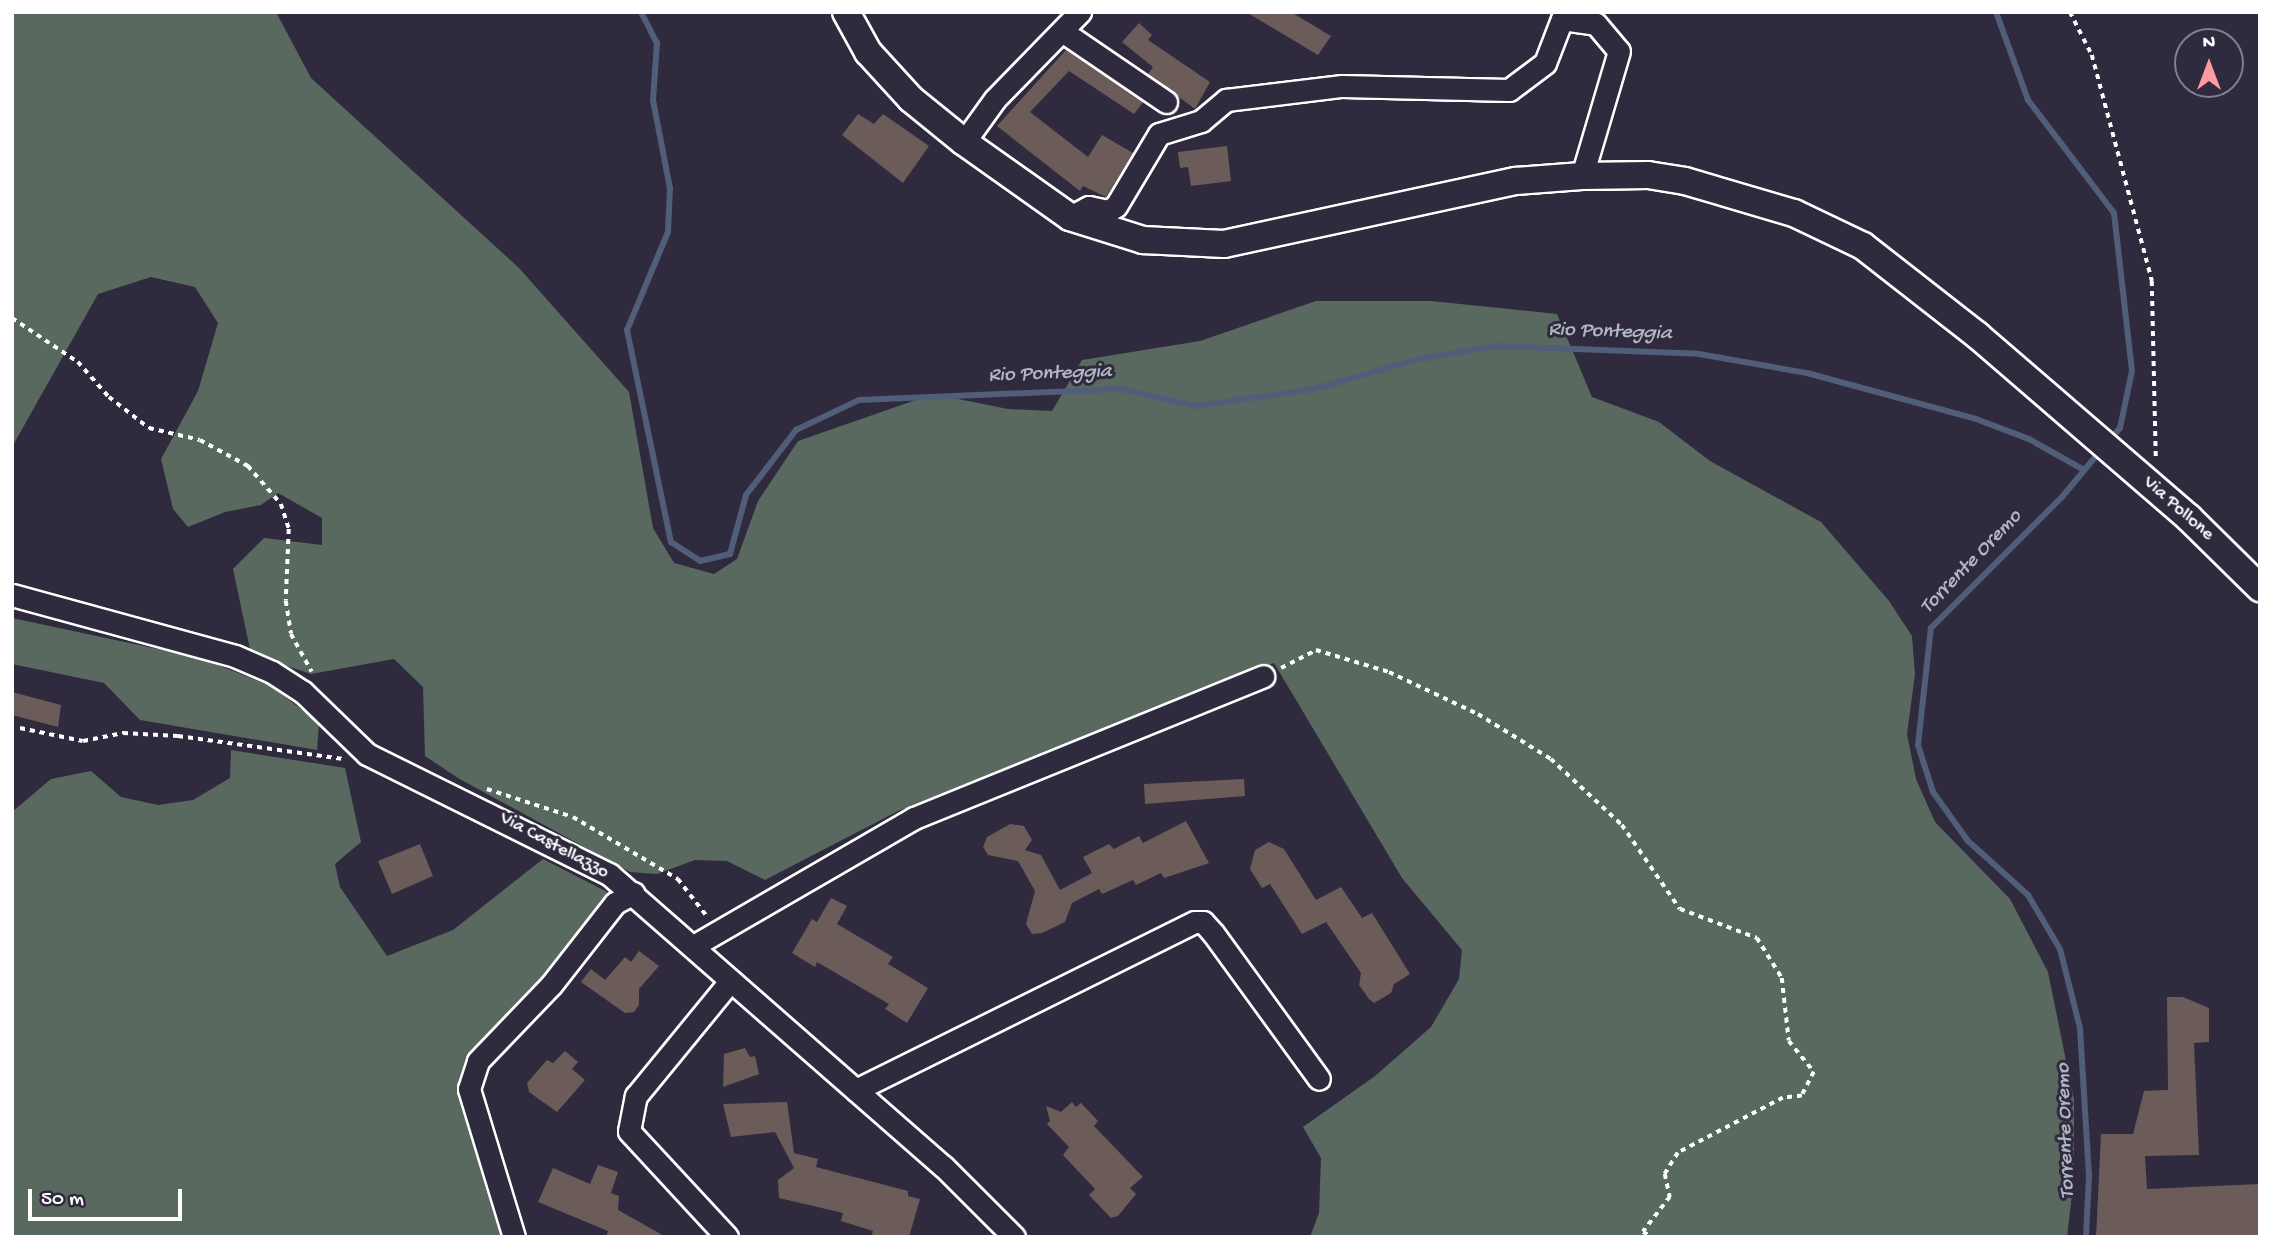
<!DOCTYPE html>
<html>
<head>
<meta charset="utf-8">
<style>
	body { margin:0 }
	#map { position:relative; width:2272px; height:1249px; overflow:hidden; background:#2f2a3d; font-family:"Gochi Hand",sans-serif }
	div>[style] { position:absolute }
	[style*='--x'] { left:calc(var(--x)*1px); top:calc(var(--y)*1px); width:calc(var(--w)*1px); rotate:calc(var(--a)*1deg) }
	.green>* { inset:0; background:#5a6960 }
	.stream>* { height:6px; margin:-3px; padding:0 3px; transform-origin:3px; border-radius:3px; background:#505e7a }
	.building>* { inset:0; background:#6c5c59 }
	.path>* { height:3.5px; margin-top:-1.75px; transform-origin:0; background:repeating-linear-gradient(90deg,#fff 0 5px,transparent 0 10px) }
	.roads { filter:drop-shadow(2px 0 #fff) drop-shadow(-2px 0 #fff) drop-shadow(0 2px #fff) drop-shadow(0 -2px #fff) }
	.minor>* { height:21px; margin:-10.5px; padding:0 10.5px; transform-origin:10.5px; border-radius:10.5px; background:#2f2a3d }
	.tertiary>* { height:26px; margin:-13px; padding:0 13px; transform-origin:13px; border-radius:13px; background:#2f2a3d }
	span { translate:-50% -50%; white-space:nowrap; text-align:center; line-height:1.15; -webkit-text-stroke:6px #2f2a3d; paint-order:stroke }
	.street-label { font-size:19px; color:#fff }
	.water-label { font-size:21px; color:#b0b7c3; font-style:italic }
	.frame { position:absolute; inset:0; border:14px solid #fff; pointer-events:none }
	.north { position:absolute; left:2174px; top:28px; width:70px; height:70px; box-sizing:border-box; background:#2f2a3d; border:2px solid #827f8b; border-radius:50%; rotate:0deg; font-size:19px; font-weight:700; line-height:28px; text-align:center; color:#fff }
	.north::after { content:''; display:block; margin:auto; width:24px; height:32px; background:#ff9aa2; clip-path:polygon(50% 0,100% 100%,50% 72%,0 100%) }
	.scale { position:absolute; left:28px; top:1189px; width:154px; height:32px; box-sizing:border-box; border:4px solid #fff; border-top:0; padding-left:9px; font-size:21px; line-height:24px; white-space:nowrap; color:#fff; -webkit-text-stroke:5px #2f2a3d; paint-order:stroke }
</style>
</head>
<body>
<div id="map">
	<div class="green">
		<i style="clip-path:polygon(12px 12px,276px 12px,311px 78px,519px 268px,629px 392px,653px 528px,674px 563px,714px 574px,737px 559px,758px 501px,798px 441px,933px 394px,1008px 409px,1052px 411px,1082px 360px,1200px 341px,1316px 301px,1431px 301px,1557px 314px,1592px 397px,1659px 422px,1710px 461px,1821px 522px,1889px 601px,1912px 636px,1915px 674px,1907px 734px,1916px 779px,1935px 822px,2010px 899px,2048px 972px,2074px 1100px,2074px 1177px,2067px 1237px,1310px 1237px,1319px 1213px,1321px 1158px,1303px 1127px,1375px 1076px,1431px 1027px,1459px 979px,1462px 950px,1402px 878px,1274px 663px,898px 811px,765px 880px,727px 861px,695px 860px,657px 874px,630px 872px,458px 778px,425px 756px,423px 687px,394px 659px,311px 674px,251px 654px,233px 569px,264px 538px,322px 545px,322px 518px,278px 493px,261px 505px,225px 512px,188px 527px,173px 509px,161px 459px,198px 391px,218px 323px,195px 287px,151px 277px,98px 294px,12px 447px)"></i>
		<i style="clip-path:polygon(12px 618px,200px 658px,271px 686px,319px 723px,317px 750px,140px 720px,104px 683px,12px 664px)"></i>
		<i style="clip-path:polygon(231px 750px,345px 768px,361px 842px,335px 864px,340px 887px,387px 956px,453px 930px,543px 859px,615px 896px,462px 1095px,477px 1158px,505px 1237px,12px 1237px,12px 812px,51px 779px,91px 771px,121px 797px,158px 805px,193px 800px,230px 778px)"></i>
	</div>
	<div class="stream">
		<i style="--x:641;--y:12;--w:35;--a:63"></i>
		<i style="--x:657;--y:43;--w:57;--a:94"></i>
		<i style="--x:653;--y:100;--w:90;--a:79.1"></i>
		<i style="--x:670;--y:188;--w:44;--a:92.6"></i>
		<i style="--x:668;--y:232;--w:106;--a:112.7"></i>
		<i style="--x:627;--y:330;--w:217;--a:78.3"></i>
		<i style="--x:671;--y:542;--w:35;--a:33"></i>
		<i style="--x:700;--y:561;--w:31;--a:-13"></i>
		<i style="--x:730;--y:554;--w:61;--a:-74.8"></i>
		<i style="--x:746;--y:495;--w:82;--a:-52.4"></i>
		<i style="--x:796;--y:430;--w:70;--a:-25.5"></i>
		<i style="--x:859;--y:400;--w:262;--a:-2.4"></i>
		<i style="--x:1121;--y:389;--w:76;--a:12.9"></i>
		<i style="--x:1195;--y:406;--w:120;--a:-8.1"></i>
		<i style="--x:1314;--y:389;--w:105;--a:-16"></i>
		<i style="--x:1415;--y:360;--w:81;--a:-9.9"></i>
		<i style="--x:1495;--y:346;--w:204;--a:2.2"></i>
		<i style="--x:1699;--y:354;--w:110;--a:10"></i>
		<i style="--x:1807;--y:373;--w:175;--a:15.2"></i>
		<i style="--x:1976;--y:419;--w:57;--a:20.7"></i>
		<i style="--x:2029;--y:439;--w:63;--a:29.4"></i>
		<i style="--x:1996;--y:12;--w:94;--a:70"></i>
		<i style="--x:2028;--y:100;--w:142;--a:52.7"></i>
		<i style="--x:2114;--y:213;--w:159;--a:83.5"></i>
		<i style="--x:2132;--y:371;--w:58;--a:101.9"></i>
		<i style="--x:2120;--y:428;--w:18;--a:131"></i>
		<i style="--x:2086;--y:1237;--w:61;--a:-87.2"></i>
		<i style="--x:2089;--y:1176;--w:148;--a:-93.5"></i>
		<i style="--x:2080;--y:1028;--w:81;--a:-104.2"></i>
		<i style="--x:2060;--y:949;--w:63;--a:-120.7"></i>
		<i style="--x:2028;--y:895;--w:81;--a:-138"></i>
		<i style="--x:1968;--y:841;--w:60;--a:-125.5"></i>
		<i style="--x:1933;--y:792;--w:49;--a:-107.7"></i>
		<i style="--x:1918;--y:745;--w:118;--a:-83.7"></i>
		<i style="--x:1931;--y:628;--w:185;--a:-45"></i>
		<i style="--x:2062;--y:497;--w:61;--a:-50.3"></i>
	</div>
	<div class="building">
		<i style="clip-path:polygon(1246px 12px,1291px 12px,1331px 36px,1318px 55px)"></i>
		<i style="clip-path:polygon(1139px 23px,1152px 35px,1148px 40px,1210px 82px,1195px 109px,1148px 74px,1153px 67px,1122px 42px)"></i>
		<i style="clip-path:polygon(1066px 50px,1143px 102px,1134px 114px,1069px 71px,1030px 112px,1088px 157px,1102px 135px,1133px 153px,1106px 197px,1083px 186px,1080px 191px,997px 126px)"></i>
		<i style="clip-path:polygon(858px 114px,874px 124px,883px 114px,929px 146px,903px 183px,842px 135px)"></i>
		<i style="clip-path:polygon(1227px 146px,1231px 181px,1191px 186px,1188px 167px,1180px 168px,1178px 152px)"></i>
		<i style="clip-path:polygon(12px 692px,61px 705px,58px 727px,12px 715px)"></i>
		<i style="clip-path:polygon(1244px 779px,1245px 796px,1145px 804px,1144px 784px)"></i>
		<i style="clip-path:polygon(1186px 821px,1209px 863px,1164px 878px,1161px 873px,1136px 885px,1133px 880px,1102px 894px,1099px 889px,1072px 903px,1065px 922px,1042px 933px,1032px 934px,1026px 924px,1035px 891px,1018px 861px,988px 855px,983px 847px,987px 837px,1010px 824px,1024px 826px,1032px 840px,1025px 850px,1041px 855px,1060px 890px,1092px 873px,1083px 857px,1109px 844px,1114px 849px,1139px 836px,1143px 843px)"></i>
		<i style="clip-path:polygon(1269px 842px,1284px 849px,1316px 900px,1341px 887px,1362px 918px,1372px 913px,1410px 974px,1394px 984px,1391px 993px,1374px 1003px,1369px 999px,1359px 985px,1361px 973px,1326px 922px,1302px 934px,1270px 884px,1262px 888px,1250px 869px,1255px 850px)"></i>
		<i style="clip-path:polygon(420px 844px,433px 876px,392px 894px,378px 861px)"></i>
		<i style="clip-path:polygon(831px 898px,847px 906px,837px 924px,893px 957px,888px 964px,928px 988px,907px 1023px,885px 1009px,889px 1004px,817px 962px,815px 967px,792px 953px,812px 919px,817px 922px)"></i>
		<i style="clip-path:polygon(639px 951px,659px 966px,639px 989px,639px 1005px,634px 1012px,625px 1013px,581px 982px,591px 969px,605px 980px,625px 957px,631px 962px)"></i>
		<i style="clip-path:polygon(2167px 997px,2183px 997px,2209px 1008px,2209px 1042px,2194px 1043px,2199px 1155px,2145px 1156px,2147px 1189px,2260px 1184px,2260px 1237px,2096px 1237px,2101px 1134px,2133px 1134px,2144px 1091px,2168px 1090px)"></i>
		<i style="clip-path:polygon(745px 1048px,750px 1057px,755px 1056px,759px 1074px,723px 1087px,724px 1054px)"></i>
		<i style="clip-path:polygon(565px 1051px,578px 1062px,572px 1069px,585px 1080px,557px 1112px,529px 1092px,527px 1083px,547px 1060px,553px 1063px)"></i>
		<i style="clip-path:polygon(787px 1102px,794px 1153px,818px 1159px,816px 1167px,908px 1191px,908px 1196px,920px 1199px,909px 1237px,871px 1237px,873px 1231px,841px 1221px,843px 1213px,779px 1198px,778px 1180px,794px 1168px,775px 1132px,731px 1137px,723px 1104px)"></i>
		<i style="clip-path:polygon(1072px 1102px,1076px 1107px,1081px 1103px,1098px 1121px,1094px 1126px,1143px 1177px,1130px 1188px,1136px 1194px,1118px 1216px,1111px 1218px,1089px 1195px,1095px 1189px,1063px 1155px,1069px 1147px,1047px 1124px,1050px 1121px,1046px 1106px,1061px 1112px)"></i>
		<i style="clip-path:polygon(598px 1165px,618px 1172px,611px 1193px,619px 1196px,618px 1210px,666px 1237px,606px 1237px,608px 1231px,538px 1202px,553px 1168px,590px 1184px)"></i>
	</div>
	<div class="path">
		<i style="--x:2070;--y:12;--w:48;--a:62.9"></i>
		<i style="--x:2092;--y:55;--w:234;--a:75.1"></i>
		<i style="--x:2152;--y:281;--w:177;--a:88.7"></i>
		<i style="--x:12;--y:318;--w:79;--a:33.7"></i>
		<i style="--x:78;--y:362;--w:47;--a:48.5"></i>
		<i style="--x:109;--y:397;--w:51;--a:37.8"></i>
		<i style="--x:149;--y:428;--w:52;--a:13.2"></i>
		<i style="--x:200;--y:440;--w:55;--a:28.4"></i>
		<i style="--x:248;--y:466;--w:50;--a:49"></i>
		<i style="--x:281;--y:504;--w:26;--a:72"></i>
		<i style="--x:289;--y:529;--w:72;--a:92.4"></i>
		<i style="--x:286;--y:601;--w:33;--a:81"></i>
		<i style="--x:291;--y:634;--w:43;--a:61.1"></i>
		<i style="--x:1281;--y:668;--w:39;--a:-27"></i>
		<i style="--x:1316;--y:650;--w:76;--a:16.8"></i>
		<i style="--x:1389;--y:672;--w:98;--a:25.3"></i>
		<i style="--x:1478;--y:714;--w:86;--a:31.7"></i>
		<i style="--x:1551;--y:759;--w:97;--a:42.9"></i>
		<i style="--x:1622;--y:825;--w:102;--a:55.4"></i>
		<i style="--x:1680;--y:909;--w:82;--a:20.6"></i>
		<i style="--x:1757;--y:938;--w:47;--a:58"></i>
		<i style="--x:1782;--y:978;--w:63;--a:83.7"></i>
		<i style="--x:1789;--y:1041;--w:40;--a:51"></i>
		<i style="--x:1814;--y:1072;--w:27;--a:117"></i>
		<i style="--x:1802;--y:1096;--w:19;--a:174"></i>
		<i style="--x:1783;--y:1098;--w:119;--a:152.4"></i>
		<i style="--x:1678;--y:1153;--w:25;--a:122"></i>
		<i style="--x:1665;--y:1174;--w:24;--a:78"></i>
		<i style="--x:1670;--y:1197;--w:44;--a:127.6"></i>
		<i style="--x:1643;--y:1232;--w:11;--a:27"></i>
		<i style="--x:20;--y:728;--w:64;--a:11.7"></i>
		<i style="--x:83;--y:741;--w:41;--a:-11.3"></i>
		<i style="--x:123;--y:733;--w:55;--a:3.1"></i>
		<i style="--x:178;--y:736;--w:167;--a:7.9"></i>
		<i style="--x:487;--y:789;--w:90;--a:18"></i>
		<i style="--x:573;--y:817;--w:122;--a:30.6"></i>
		<i style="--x:678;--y:879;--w:46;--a:52.1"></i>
	</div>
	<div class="roads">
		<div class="minor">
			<i style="--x:1062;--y:31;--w:126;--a:34.3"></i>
			<i style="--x:964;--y:142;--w:53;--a:-54.2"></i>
			<i style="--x:995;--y:99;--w:122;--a:-45.7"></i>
			<i style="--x:1070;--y:217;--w:21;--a:-28"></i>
			<i style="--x:1089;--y:207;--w:19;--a:12"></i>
			<i style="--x:1108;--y:211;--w:9;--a:-32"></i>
			<i style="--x:1116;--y:206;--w:84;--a:-59.2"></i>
			<i style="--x:1159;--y:134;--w:44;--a:-17.2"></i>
			<i style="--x:1201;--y:121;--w:33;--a:-40"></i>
			<i style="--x:1226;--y:100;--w:117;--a:-6.9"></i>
			<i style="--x:1342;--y:86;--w:167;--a:1.4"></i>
			<i style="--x:1509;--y:90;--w:45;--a:-36.9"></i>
			<i style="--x:1545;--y:63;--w:47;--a:-68.9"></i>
			<i style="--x:1562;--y:19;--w:34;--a:8"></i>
			<i style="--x:1596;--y:24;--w:35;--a:50"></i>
			<i style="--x:1619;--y:51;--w:130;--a:106.5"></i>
			<i style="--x:12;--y:595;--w:231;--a:15.3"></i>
			<i style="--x:235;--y:656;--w:40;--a:23.4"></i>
			<i style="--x:272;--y:672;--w:37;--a:33"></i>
			<i style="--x:303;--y:692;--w:89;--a:44.1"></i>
			<i style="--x:367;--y:754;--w:270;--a:26.4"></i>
			<i style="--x:609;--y:874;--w:445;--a:41.2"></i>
			<i style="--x:944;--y:1167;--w:99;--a:45"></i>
			<i style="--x:695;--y:945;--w:253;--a:-30.1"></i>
			<i style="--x:914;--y:818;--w:377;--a:-22.1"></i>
			<i style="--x:856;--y:1090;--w:378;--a:-26.4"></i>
			<i style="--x:1195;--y:922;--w:8;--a:0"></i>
			<i style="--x:1203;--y:922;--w:15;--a:48"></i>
			<i style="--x:1213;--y:933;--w:180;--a:54"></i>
			<i style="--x:514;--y:1237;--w:155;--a:-106.9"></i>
			<i style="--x:469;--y:1089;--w:29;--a:-72"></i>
			<i style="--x:478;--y:1061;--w:105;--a:-46.2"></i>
			<i style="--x:551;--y:985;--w:104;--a:-52"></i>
			<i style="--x:615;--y:903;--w:21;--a:-28"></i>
			<i style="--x:727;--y:1237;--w:144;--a:-132.8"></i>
			<i style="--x:629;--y:1131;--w:36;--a:-79"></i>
			<i style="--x:636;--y:1096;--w:149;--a:-50.7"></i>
		</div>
		<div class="tertiary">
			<i style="--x:846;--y:12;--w:46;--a:61.2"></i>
			<i style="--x:868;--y:52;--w:64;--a:47.5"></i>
			<i style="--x:911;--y:99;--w:68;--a:39.1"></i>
			<i style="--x:964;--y:142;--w:130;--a:35.3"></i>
			<i style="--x:1070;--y:217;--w:77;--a:17.5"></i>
			<i style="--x:1143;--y:240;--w:81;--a:2.8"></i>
			<i style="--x:1224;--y:244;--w:299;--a:-12.2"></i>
			<i style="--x:1516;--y:181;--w:66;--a:-4.3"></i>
			<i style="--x:1582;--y:176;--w:66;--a:-0.9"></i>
			<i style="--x:1648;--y:175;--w:37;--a:9"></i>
			<i style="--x:1685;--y:181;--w:114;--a:16.4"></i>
			<i style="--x:1794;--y:213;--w:76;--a:25.6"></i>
			<i style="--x:1863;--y:246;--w:145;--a:38"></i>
			<i style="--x:1977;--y:335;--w:280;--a:40.8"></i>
			<i style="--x:2189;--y:518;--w:100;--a:44.6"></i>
		</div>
	</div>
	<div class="street-label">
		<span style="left:2178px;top:509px;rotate:41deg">Via Pollone</span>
		<span style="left:554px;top:846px;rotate:28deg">Via Castellazzo</span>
	</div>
	<div class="water-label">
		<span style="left:1610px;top:333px;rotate:2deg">Rio Ponteggia</span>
		<span style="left:1050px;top:375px;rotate:-2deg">Rio Ponteggia</span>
		<span style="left:1972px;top:563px;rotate:-46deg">Torrente Oremo</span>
		<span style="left:2067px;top:1131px;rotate:-92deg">Torrente Oremo</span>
	</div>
	<div class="frame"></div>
	<div class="north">N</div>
	<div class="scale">50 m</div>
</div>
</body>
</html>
